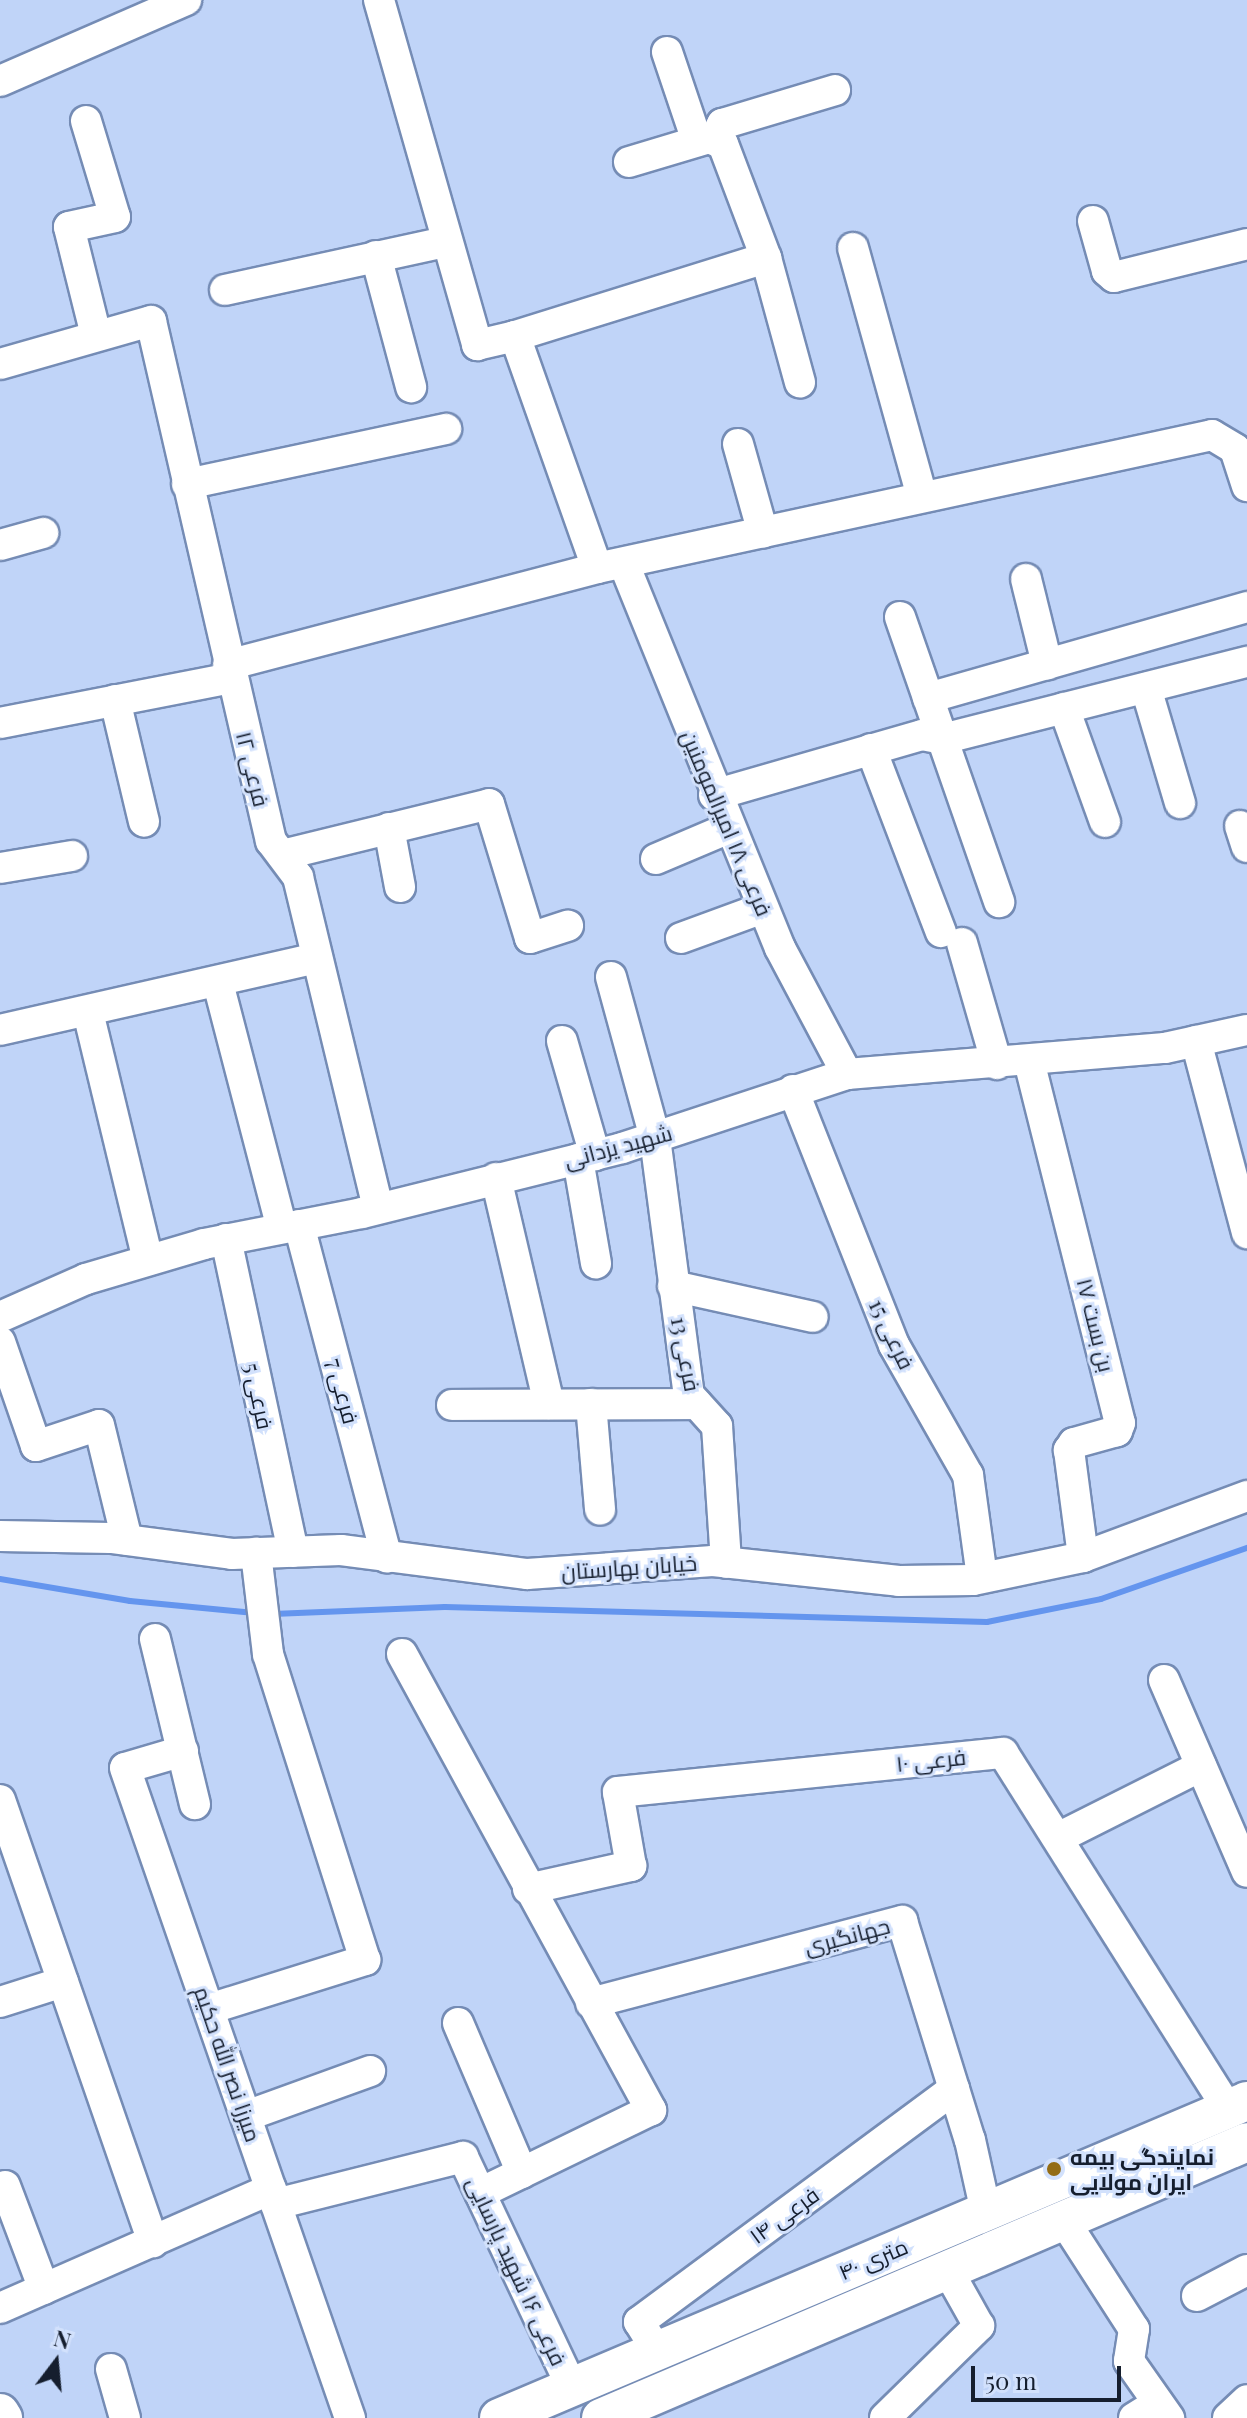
<!DOCTYPE html>
<html>
<head>
<meta charset="utf-8">
<style>
	body { margin:0 }
	#map { position:relative; width:1247px; height:2418px; overflow:hidden; background:#c0d4f8; font-family:"Playfair Display",Cairo,serif }
	div>[style] { position:absolute }
	[style*='--x'] { left:calc(var(--x)*1px); top:calc(var(--y)*1px); width:calc(var(--w)*1px); rotate:calc(var(--a)*1deg) }
	.stream>* { height:6px; margin:-3px; padding:0 3px; transform-origin:3px; border-radius:3px; background:#6495ee }
	.roads { filter:drop-shadow(2px 0 #758cb5) drop-shadow(-2px 0 #758cb5) drop-shadow(0 2px #758cb5) drop-shadow(0 -2px #758cb5) }
	.minor>* { height:30px; margin:-15px; padding:0 15px; transform-origin:15px; border-radius:15px; background:#fff }
	.major>* { height:38px; margin:-19px; padding:0 19px; transform-origin:19px; border-radius:19px; background:#fff }
	.dots>* { width:22px; height:22px; translate:-50% -50%; box-sizing:border-box; border:4px solid #d2e1fc; border-radius:50% }
	span { translate:-50% -50%; white-space:nowrap; text-align:center; line-height:1.15; -webkit-text-stroke:6px #d2e1fc; paint-order:stroke }
	.street-label { font-size:22px; color:#151e2e }
	.poi-label { font-size:22px; color:#151e2e; font-weight:700 }
	.left { translate:0 -50%; text-align:left }
	.north { position:absolute; left:16px; top:2322px; width:80px; height:80px; -webkit-text-stroke:6px #d2e1fc; paint-order:stroke; rotate:16deg; font-size:22px; font-weight:700; line-height:32px; text-align:center; color:#151e2e }
	.north::after { content:''; display:block; margin:auto; width:28px; height:36px; background:#151e2e; clip-path:polygon(50% 0,100% 100%,50% 72%,0 100%) }
	.scale { position:absolute; left:971px; top:2366px; width:150px; height:36px; box-sizing:border-box; border:4px solid #151e2e; border-top:0; padding-left:10px; font-size:24px; line-height:28px; white-space:nowrap; color:#151e2e; -webkit-text-stroke:6px #d2e1fc; paint-order:stroke }
</style>
</head>
<body>
<div id="map">
	<div class="stream">
		<i style="--x:0;--y:1579;--w:132;--a:9.6"></i>
		<i style="--x:130;--y:1601;--w:125;--a:5.5"></i>
		<i style="--x:273;--y:1614;--w:172;--a:-2.3"></i>
		<i style="--x:445;--y:1607;--w:542;--a:1.59"></i>
		<i style="--x:987;--y:1622;--w:116;--a:-11.4"></i>
		<i style="--x:1101;--y:1599;--w:155;--a:-19.3"></i>
	</div>
	<div class="roads">
		<div class="minor">
			<i style="--x:379;--y:0;--w:359;--a:74.1"></i>
			<i style="--x:477;--y:345;--w:39;--a:-13"></i>
			<i style="--x:515;--y:336;--w:246;--a:70.5"></i>
			<i style="--x:667;--y:52;--w:94;--a:71.4"></i>
			<i style="--x:0;--y:81;--w:203;--a:-23.5"></i>
			<i style="--x:86;--y:121;--w:100;--a:73.2"></i>
			<i style="--x:115;--y:217;--w:47;--a:167.7"></i>
			<i style="--x:69;--y:227;--w:111;--a:76"></i>
			<i style="--x:715;--y:138;--w:16;--a:-63"></i>
			<i style="--x:722;--y:124;--w:118;--a:-16.7"></i>
			<i style="--x:629;--y:162;--w:84;--a:-16.7"></i>
			<i style="--x:709;--y:138;--w:15;--a:23"></i>
			<i style="--x:723;--y:144;--w:122;--a:69.3"></i>
			<i style="--x:766;--y:258;--w:129;--a:74.7"></i>
			<i style="--x:1093;--y:221;--w:52;--a:74.4"></i>
			<i style="--x:1107;--y:271;--w:9;--a:41"></i>
			<i style="--x:1114;--y:277;--w:137;--a:-13.9"></i>
			<i style="--x:853;--y:248;--w:257;--a:74.5"></i>
			<i style="--x:376;--y:256;--w:136;--a:75"></i>
			<i style="--x:225;--y:290;--w:225;--a:-12.3"></i>
			<i style="--x:515;--y:336;--w:263;--a:-17.3"></i>
			<i style="--x:0;--y:364;--w:157;--a:-15.9"></i>
			<i style="--x:151;--y:321;--w:534;--a:77.01"></i>
			<i style="--x:271;--y:841;--w:45;--a:53.1"></i>
			<i style="--x:298;--y:877;--w:341;--a:76.4"></i>
			<i style="--x:738;--y:444;--w:92;--a:74.3"></i>
			<i style="--x:187;--y:484;--w:265;--a:-12"></i>
			<i style="--x:0;--y:545;--w:45;--a:-15.6"></i>
			<i style="--x:624;--y:564;--w:414;--a:67.9"></i>
			<i style="--x:780;--y:948;--w:143;--a:62"></i>
			<i style="--x:1026;--y:579;--w:88;--a:76.1"></i>
			<i style="--x:900;--y:617;--w:302;--a:70.8"></i>
			<i style="--x:228;--y:665;--w:382;--a:-14.7"></i>
			<i style="--x:597;--y:568;--w:629;--a:-12.2"></i>
			<i style="--x:1212;--y:435;--w:27;--a:31"></i>
			<i style="--x:1235;--y:449;--w:39;--a:72"></i>
			<i style="--x:1146;--y:688;--w:120;--a:73.5"></i>
			<i style="--x:928;--y:698;--w:332;--a:-15.9"></i>
			<i style="--x:115;--y:700;--w:125;--a:76.6"></i>
			<i style="--x:1064;--y:708;--w:121;--a:70.2"></i>
			<i style="--x:0;--y:723;--w:235;--a:-11"></i>
			<i style="--x:871;--y:749;--w:196;--a:69.1"></i>
			<i style="--x:714;--y:795;--w:216;--a:-16.1"></i>
			<i style="--x:922;--y:735;--w:20;--a:11"></i>
			<i style="--x:942;--y:739;--w:315;--a:-14.2"></i>
			<i style="--x:1240;--y:826;--w:22;--a:72"></i>
			<i style="--x:389;--y:828;--w:60;--a:79.4"></i>
			<i style="--x:282;--y:855;--w:213;--a:-13.8"></i>
			<i style="--x:489;--y:804;--w:140;--a:73"></i>
			<i style="--x:530;--y:938;--w:40;--a:-18"></i>
			<i style="--x:656;--y:859;--w:79;--a:-23"></i>
			<i style="--x:0;--y:868;--w:73;--a:-9.5"></i>
			<i style="--x:681;--y:938;--w:87;--a:-20.1"></i>
			<i style="--x:962;--y:943;--w:126;--a:73.9"></i>
			<i style="--x:611;--y:977;--w:167;--a:74.7"></i>
			<i style="--x:655;--y:1138;--w:259;--a:82.5"></i>
			<i style="--x:689;--y:1395;--w:42;--a:47.9"></i>
			<i style="--x:717;--y:1426;--w:137;--a:86.2"></i>
			<i style="--x:218;--y:983;--w:253;--a:75.4"></i>
			<i style="--x:88;--y:1012;--w:255;--a:76.4"></i>
			<i style="--x:0;--y:1030;--w:325;--a:-12.8"></i>
			<i style="--x:562;--y:1041;--w:119;--a:73.9"></i>
			<i style="--x:1196;--y:1041;--w:199;--a:75.1"></i>
			<i style="--x:1029;--y:1061;--w:373;--a:75.9"></i>
			<i style="--x:1120;--y:1423;--w:9;--a:111"></i>
			<i style="--x:1117;--y:1431;--w:45;--a:164.4"></i>
			<i style="--x:1074;--y:1443;--w:9;--a:126"></i>
			<i style="--x:1069;--y:1450;--w:108;--a:82.5"></i>
			<i style="--x:793;--y:1090;--w:274;--a:68.4"></i>
			<i style="--x:894;--y:1345;--w:150;--a:60.4"></i>
			<i style="--x:968;--y:1475;--w:103;--a:82.2"></i>
			<i style="--x:578;--y:1159;--w:106;--a:80.2"></i>
			<i style="--x:496;--y:1178;--w:232;--a:76.8"></i>
			<i style="--x:299;--y:1225;--w:344;--a:75.2"></i>
			<i style="--x:226;--y:1239;--w:320;--a:77.9"></i>
			<i style="--x:673;--y:1286;--w:143;--a:12.5"></i>
			<i style="--x:0;--y:1317;--w:94;--a:-23.8"></i>
			<i style="--x:86;--y:1279;--w:123;--a:-16.5"></i>
			<i style="--x:204;--y:1244;--w:161;--a:-11.1"></i>
			<i style="--x:362;--y:1213;--w:268;--a:-14"></i>
			<i style="--x:622;--y:1148;--w:237;--a:-18.2"></i>
			<i style="--x:847;--y:1074;--w:319;--a:-4.7"></i>
			<i style="--x:1165;--y:1048;--w:84;--a:-12.4"></i>
			<i style="--x:0;--y:1342;--w:110;--a:70.9"></i>
			<i style="--x:36;--y:1446;--w:66;--a:-18.4"></i>
			<i style="--x:99;--y:1425;--w:118;--a:76.3"></i>
			<i style="--x:591;--y:1404;--w:106;--a:85.1"></i>
			<i style="--x:452;--y:1405;--w:245;--a:-0.2"></i>
			<i style="--x:0;--y:1536;--w:111;--a:1"></i>
			<i style="--x:111;--y:1538;--w:122;--a:7.5"></i>
			<i style="--x:232;--y:1554;--w:109;--a:-2.1"></i>
			<i style="--x:341;--y:1550;--w:188;--a:7.4"></i>
			<i style="--x:527;--y:1574;--w:186;--a:-4"></i>
			<i style="--x:713;--y:1561;--w:187;--a:6.1"></i>
			<i style="--x:899;--y:1581;--w:74;--a:-0.8"></i>
			<i style="--x:973;--y:1580;--w:112;--a:-11.8"></i>
			<i style="--x:1083;--y:1557;--w:175;--a:-20.4"></i>
			<i style="--x:155;--y:1639;--w:170;--a:76.4"></i>
			<i style="--x:402;--y:1654;--w:520;--a:61.36"></i>
			<i style="--x:651;--y:2110;--w:190;--a:154.1"></i>
			<i style="--x:1164;--y:1680;--w:209;--a:66.6"></i>
			<i style="--x:183;--y:1751;--w:60;--a:163.7"></i>
			<i style="--x:125;--y:1768;--w:688;--a:70.91"></i>
			<i style="--x:0;--y:1800;--w:468;--a:70.9"></i>
			<i style="--x:1058;--y:1838;--w:160;--a:-26.7"></i>
			<i style="--x:528;--y:1889;--w:106;--a:-12.6"></i>
			<i style="--x:631;--y:1866;--w:75;--a:-100"></i>
			<i style="--x:618;--y:1792;--w:387;--a:-5.8"></i>
			<i style="--x:1003;--y:1753;--w:421;--a:57.7"></i>
			<i style="--x:0;--y:2002;--w:66;--a:-17.6"></i>
			<i style="--x:591;--y:2003;--w:322;--a:-14.8"></i>
			<i style="--x:902;--y:1921;--w:229;--a:72.8"></i>
			<i style="--x:970;--y:2140;--w:74;--a:77.5"></i>
			<i style="--x:209;--y:2009;--w:164;--a:-17.4"></i>
			<i style="--x:365;--y:1960;--w:321;--a:-107.6"></i>
			<i style="--x:268;--y:1654;--w:102;--a:-96.8"></i>
			<i style="--x:458;--y:2023;--w:163;--a:66.9"></i>
			<i style="--x:246;--y:2116;--w:132;--a:-19.9"></i>
			<i style="--x:5;--y:2186;--w:110;--a:69.3"></i>
			<i style="--x:276;--y:2204;--w:193;--a:-14.1"></i>
			<i style="--x:463;--y:2157;--w:252;--a:64.7"></i>
			<i style="--x:1063;--y:2219;--w:131;--a:57.2"></i>
			<i style="--x:1134;--y:2329;--w:32;--a:99"></i>
			<i style="--x:1129;--y:2361;--w:70;--a:54.9"></i>
			<i style="--x:1197;--y:2296;--w:56;--a:-27.5"></i>
			<i style="--x:0;--y:2308;--w:296;--a:-23.7"></i>
			<i style="--x:656;--y:2349;--w:32;--a:-122"></i>
			<i style="--x:639;--y:2322;--w:392;--a:-36.5"></i>
			<i style="--x:111;--y:2369;--w:51;--a:74.1"></i>
			<i style="--x:885;--y:2418;--w:132;--a:-44.4"></i>
			<i style="--x:979;--y:2326;--w:65;--a:-119.3"></i>
			<i style="--x:1134;--y:2418;--w:28;--a:-32"></i>
			<i style="--x:1228;--y:2418;--w:26;--a:-43"></i>
		</div>
		<div class="major">
			<i style="--x:0;--y:2413;--w:6;--a:59"></i>
			<i style="--x:499;--y:2418;--w:812;--a:-22.97"></i>
			<i style="--x:601;--y:2418;--w:702;--a:-23.13"></i>
		</div>
	</div>
	<div class="dots">
		<i style="left:1054px;top:2169px;background:#936c15"></i>
	</div>
	<div class="street-label">
		<span style="left:253px;top:769px;rotate:76deg">فرعی ۱۲</span>
		<span style="left:727px;top:823px;rotate:67deg">فرعی ۱۸ امیرالمومنین</span>
		<span style="left:618px;top:1146px;rotate:-15deg">شهید یزدانی</span>
		<span style="left:1096px;top:1325px;rotate:76deg">بن بست ۱۷</span>
		<span style="left:892px;top:1334px;rotate:64deg">فرعی 15</span>
		<span style="left:686px;top:1354px;rotate:79deg">فرعی 13</span>
		<span style="left:343px;top:1391px;rotate:75deg">فرعی 7</span>
		<span style="left:259px;top:1396px;rotate:78deg">فرعی 5</span>
		<span style="left:629px;top:1567px;rotate:-4deg">خیابان بهارستان</span>
		<span style="left:931px;top:1760px;rotate:-6deg">فرعی ۱۰</span>
		<span style="left:847px;top:1936px;rotate:-15deg">جهانگیری</span>
		<span style="left:228px;top:2064px;rotate:71deg">میرزا نصر الله حکیم</span>
		<span style="left:784px;top:2215px;rotate:-36deg">فرعی ۱۴</span>
		<span style="left:873px;top:2259px;rotate:-23deg">۴۰ متری</span>
		<span style="left:517px;top:2271px;rotate:65deg">فرعی ۱۶ شهید پارسایی</span>
	</div>
	<div class="poi-label">
		<span class="left" style="left:1070px;top:2169px">نمایندگی بیمه<br>ایران مولایی</span>
	</div>
	<div class="north">N</div>
	<div class="scale">50 m</div>
</div>
</body>
</html>
